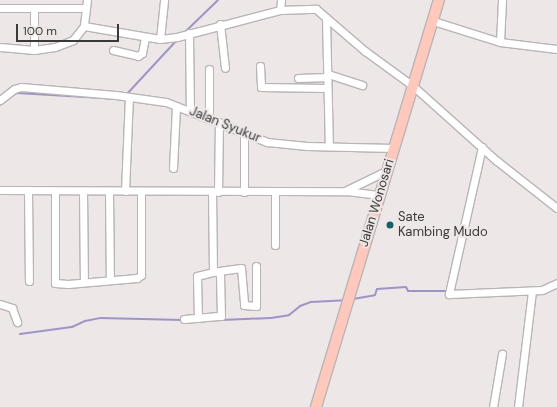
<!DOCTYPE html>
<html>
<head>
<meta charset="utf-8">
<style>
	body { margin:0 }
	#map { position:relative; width:557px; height:407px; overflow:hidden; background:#ede7e8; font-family:"DM Sans",sans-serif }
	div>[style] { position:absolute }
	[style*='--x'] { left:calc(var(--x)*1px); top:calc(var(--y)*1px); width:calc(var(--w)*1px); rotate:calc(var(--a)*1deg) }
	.stream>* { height:2px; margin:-1px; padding:0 1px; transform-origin:1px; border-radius:1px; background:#a093c6 }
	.roads { filter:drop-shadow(1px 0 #bab4b6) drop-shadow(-1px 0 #bab4b6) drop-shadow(0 1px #bab4b6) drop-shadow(0 -1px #bab4b6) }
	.minor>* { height:7px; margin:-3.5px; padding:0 3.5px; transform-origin:3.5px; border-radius:3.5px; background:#fff }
	.highway>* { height:10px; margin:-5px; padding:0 5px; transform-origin:5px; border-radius:5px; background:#ffc8bc }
	.dots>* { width:11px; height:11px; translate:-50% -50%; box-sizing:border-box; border:2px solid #ede7e8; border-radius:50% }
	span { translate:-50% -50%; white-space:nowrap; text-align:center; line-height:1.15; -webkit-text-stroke:4px #ede7e8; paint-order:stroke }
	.street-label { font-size:13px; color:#3b3939 }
	.poi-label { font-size:13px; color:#3b3939 }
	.left { translate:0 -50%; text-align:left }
	.scale { position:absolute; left:16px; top:24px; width:103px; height:18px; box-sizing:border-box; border:2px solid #3b3939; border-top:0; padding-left:5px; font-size:12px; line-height:14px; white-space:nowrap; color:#3b3939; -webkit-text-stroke:3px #ede7e8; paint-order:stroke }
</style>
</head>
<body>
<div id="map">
	<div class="stream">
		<i style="--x:184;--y:33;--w:47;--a:-44.1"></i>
		<i style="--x:126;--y:95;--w:75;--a:-47.2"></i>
		<i style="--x:7;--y:98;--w:11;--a:-27"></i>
		<i style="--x:17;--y:93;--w:102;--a:3.4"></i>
		<i style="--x:0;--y:105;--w:6;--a:-45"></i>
		<i style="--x:353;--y:299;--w:22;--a:-10"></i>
		<i style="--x:375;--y:295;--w:6;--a:-72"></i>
		<i style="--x:377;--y:289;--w:29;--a:-4"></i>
		<i style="--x:406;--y:287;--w:4;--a:63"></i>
		<i style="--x:408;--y:291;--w:39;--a:0"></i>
		<i style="--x:199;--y:321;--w:72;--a:-2.4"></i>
		<i style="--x:271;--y:318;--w:18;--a:-9"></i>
		<i style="--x:289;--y:315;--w:14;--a:-39"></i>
		<i style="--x:300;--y:306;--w:12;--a:-20"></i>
		<i style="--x:311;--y:302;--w:34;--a:-3"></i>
		<i style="--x:20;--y:334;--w:52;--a:-7.7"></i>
		<i style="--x:72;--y:327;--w:14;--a:-25"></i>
		<i style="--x:85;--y:321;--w:15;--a:-11"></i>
		<i style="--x:100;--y:318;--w:83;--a:1.4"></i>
	</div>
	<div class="roads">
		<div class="minor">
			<i style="--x:87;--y:0;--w:26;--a:97"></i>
			<i style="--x:84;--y:26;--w:77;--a:9.7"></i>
			<i style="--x:160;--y:39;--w:17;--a:-7"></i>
			<i style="--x:177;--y:37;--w:106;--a:-14.7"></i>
			<i style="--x:280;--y:10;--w:36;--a:-2"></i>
			<i style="--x:316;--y:9;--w:65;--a:40.6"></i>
			<i style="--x:365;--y:51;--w:59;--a:36.1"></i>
			<i style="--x:413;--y:86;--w:113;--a:41.8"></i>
			<i style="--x:497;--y:161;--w:76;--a:38.1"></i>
			<i style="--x:502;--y:0;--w:42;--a:92.7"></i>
			<i style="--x:500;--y:42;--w:57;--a:7"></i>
			<i style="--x:0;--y:8;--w:86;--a:0"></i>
			<i style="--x:280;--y:10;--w:10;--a:-84"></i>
			<i style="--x:326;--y:18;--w:128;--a:88.7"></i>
			<i style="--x:433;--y:21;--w:70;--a:17.4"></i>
			<i style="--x:220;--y:24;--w:44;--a:83.5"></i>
			<i style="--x:189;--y:33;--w:78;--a:89.3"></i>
			<i style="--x:160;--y:39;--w:39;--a:-84"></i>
			<i style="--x:0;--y:47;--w:34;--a:5"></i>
			<i style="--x:34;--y:50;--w:21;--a:-8"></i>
			<i style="--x:55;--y:47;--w:19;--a:-21"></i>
			<i style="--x:73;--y:40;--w:18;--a:-52"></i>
			<i style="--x:34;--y:50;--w:42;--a:-90"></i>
			<i style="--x:113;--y:50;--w:26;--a:13"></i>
			<i style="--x:138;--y:56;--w:5;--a:-37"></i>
			<i style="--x:142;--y:53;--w:16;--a:-79"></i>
			<i style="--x:260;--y:66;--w:21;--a:87"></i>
			<i style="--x:261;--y:87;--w:66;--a:0.9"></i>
			<i style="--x:328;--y:74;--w:36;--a:18"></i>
			<i style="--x:298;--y:78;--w:29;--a:-2"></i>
			<i style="--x:0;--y:100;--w:18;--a:-38"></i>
			<i style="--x:14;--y:89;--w:7;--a:-16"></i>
			<i style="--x:21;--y:87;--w:95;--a:4.8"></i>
			<i style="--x:116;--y:95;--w:50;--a:8"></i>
			<i style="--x:166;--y:102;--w:109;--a:21.6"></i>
			<i style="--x:267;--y:142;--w:40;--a:5.7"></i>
			<i style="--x:307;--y:146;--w:87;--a:1.3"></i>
			<i style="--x:209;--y:117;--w:48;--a:-90"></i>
			<i style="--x:482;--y:147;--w:151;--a:102.7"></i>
			<i style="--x:449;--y:294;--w:93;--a:-2.5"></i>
			<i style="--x:542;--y:290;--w:17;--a:-25"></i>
			<i style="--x:173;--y:168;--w:62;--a:-87.2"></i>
			<i style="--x:0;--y:190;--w:346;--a:0.2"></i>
			<i style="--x:346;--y:191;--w:34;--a:7"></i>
			<i style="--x:28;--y:190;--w:91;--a:89.4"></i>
			<i style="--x:347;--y:190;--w:43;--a:-26"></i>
			<i style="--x:55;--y:191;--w:92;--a:90"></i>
			<i style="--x:55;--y:283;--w:13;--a:4"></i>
			<i style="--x:68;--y:284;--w:69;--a:-5"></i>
			<i style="--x:137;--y:278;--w:5;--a:-37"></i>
			<i style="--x:141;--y:275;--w:84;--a:-90"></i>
			<i style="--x:83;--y:191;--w:91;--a:89.4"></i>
			<i style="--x:109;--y:191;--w:89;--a:89.4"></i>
			<i style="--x:125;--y:191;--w:94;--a:-87.6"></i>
			<i style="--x:218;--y:192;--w:70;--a:-89.2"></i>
			<i style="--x:244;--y:192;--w:57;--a:-90"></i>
			<i style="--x:275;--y:245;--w:53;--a:-90"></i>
			<i style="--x:219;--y:271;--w:22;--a:-8"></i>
			<i style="--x:241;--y:268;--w:37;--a:85"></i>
			<i style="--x:244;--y:305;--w:12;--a:5"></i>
			<i style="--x:256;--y:306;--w:40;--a:-90"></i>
			<i style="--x:0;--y:304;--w:13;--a:18"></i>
			<i style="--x:12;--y:308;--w:15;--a:70"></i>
			<i style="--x:198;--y:318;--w:42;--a:-91.4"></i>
			<i style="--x:197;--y:276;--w:16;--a:-14"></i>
			<i style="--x:184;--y:319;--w:37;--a:-5"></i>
			<i style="--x:221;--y:316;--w:40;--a:-91.4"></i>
			<i style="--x:220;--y:276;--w:5;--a:-101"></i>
			<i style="--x:219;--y:271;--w:6;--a:171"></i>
			<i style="--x:213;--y:272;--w:80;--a:-90.7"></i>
			<i style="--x:493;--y:407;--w:54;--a:-80.4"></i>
			<i style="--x:518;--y:407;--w:117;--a:-83.1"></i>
		</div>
		<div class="highway">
			<i style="--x:316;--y:407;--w:425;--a:-73.2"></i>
		</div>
	</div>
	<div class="dots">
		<i style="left:390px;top:225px;background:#136366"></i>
	</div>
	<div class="street-label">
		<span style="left:225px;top:125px;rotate:22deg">Jalan Syukur</span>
		<span style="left:377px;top:203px;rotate:-73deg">Jalan Wonosari</span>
	</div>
	<div class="poi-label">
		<span class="left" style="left:398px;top:225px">Sate<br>Kambing Mudo</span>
	</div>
	<div class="scale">100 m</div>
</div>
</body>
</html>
